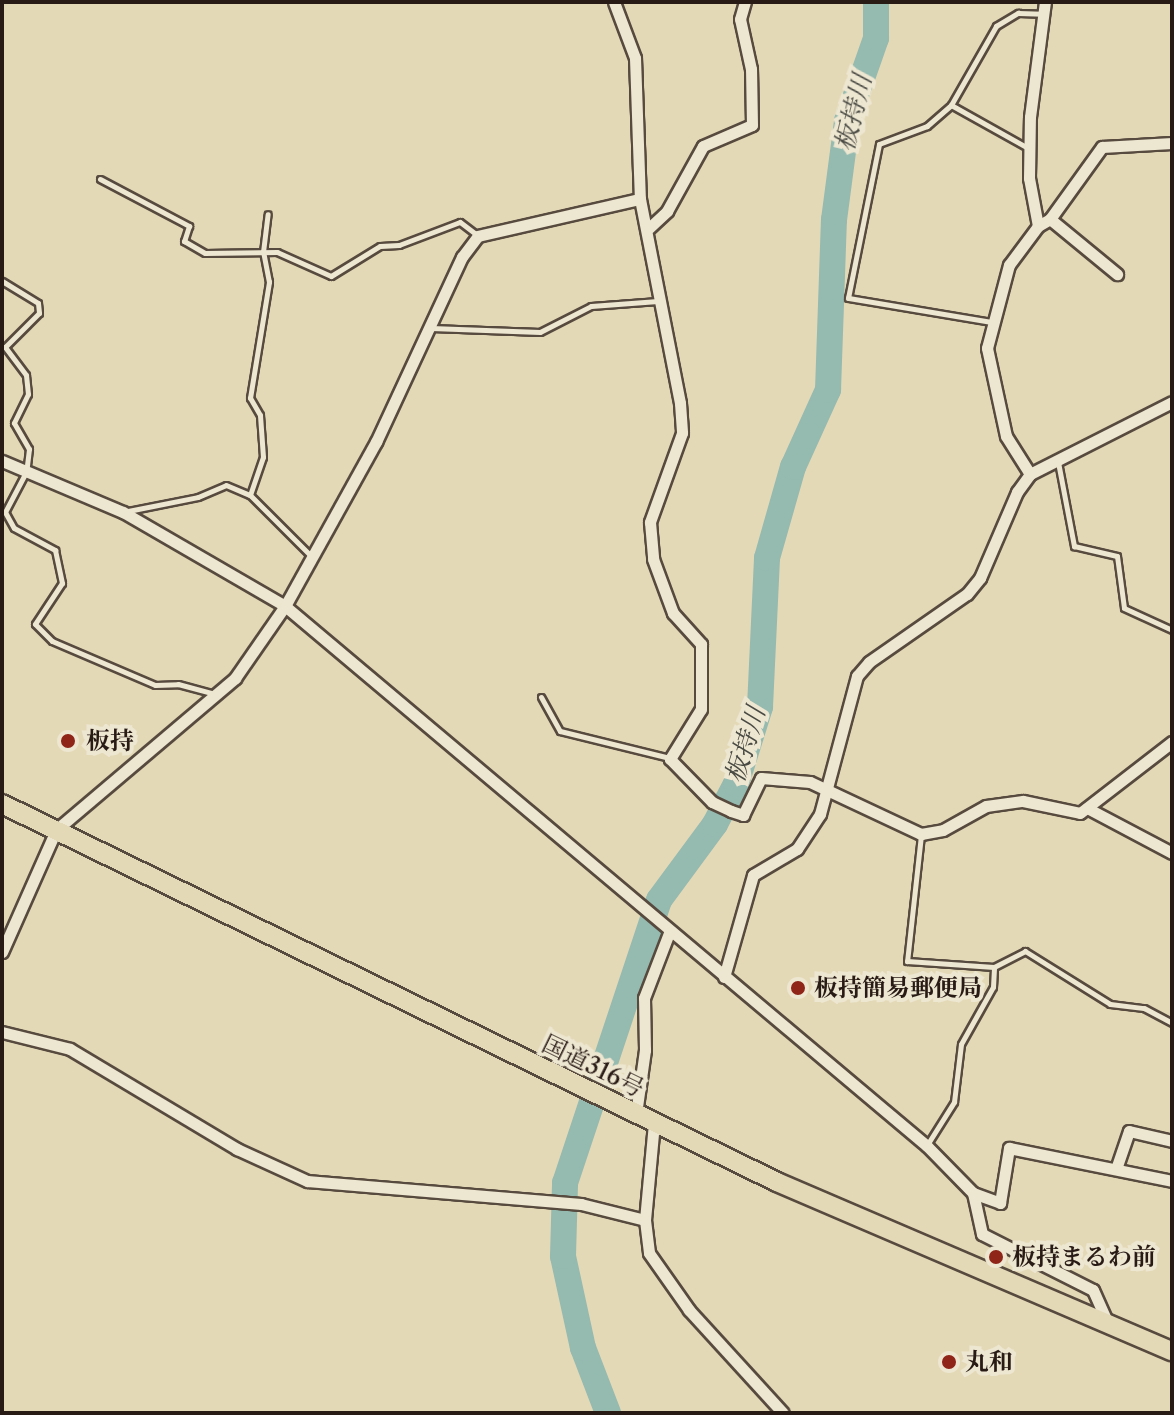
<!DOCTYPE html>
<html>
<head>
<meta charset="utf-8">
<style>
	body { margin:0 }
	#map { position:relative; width:1174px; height:1415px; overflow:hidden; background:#e4d9b7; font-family:"Libre Caslon Text","Noto Serif JP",serif }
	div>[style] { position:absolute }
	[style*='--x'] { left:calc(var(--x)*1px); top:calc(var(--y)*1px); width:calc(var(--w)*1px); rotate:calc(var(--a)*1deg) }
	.river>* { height:26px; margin:-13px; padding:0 13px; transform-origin:13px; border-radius:13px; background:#95bab0 }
	.roads { filter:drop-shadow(2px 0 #574a3e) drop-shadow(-2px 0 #574a3e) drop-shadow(0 2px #574a3e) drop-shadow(0 -2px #574a3e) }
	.service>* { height:5px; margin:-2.5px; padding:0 2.5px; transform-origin:2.5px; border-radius:2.5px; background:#ede6d0 }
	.minor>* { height:11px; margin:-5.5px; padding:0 5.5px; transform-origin:5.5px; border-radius:5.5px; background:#ede6d0 }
	.trunk>* { height:18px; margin:-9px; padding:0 9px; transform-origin:9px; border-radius:9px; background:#e4d9b7 }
	.dots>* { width:22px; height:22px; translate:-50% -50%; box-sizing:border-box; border:4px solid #ede6d0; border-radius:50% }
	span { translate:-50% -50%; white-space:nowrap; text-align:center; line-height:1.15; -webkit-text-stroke:8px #ede6d0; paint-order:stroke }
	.poi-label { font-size:24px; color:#281a15; font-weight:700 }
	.left { translate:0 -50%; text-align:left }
	.street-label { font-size:24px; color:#281a15 }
	.water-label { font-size:26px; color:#494a44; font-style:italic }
	.frame { position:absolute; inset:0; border:4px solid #281a15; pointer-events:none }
</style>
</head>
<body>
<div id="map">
	<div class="river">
		<i style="--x:608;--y:1413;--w:70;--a:-111"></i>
		<i style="--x:583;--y:1348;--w:94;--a:-102.3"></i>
		<i style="--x:563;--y:1256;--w:73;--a:-88.4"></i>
		<i style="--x:565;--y:1183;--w:298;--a:-71.6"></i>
		<i style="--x:659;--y:900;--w:94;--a:-53.6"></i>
		<i style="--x:715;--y:824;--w:45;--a:-62.3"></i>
		<i style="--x:736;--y:784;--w:81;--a:-72.7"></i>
		<i style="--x:760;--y:707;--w:149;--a:-87.3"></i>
		<i style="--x:767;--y:558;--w:95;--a:-74.1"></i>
		<i style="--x:793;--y:467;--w:85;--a:-65.6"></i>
		<i style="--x:828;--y:390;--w:170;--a:-88"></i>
		<i style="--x:834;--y:220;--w:100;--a:-82.5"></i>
		<i style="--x:847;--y:121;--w:88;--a:-70.7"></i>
		<i style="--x:876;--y:38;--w:36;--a:-90"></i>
	</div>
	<div class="roads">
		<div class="service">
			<i style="--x:951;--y:105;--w:88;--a:29.2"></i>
			<i style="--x:100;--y:179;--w:101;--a:27.8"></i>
			<i style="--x:189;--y:226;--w:16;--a:108"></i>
			<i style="--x:184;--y:241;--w:24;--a:30"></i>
			<i style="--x:205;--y:253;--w:72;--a:-0.8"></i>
			<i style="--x:277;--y:252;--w:59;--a:24"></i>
			<i style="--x:331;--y:276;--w:57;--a:-31.5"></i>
			<i style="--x:380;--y:246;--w:19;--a:-3"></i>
			<i style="--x:399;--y:245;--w:65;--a:-20.7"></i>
			<i style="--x:460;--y:222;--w:21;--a:37"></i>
			<i style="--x:2;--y:281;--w:42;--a:31.4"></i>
			<i style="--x:38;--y:303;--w:10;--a:84"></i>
			<i style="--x:39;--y:313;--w:48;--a:135"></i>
			<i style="--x:5;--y:347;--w:35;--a:53"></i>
			<i style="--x:26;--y:375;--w:19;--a:84"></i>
			<i style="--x:28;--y:394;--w:32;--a:116"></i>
			<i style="--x:14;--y:423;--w:30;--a:60"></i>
			<i style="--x:29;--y:449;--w:23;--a:97"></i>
			<i style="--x:26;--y:472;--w:45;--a:117.7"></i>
			<i style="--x:5;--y:512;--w:18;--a:61"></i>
			<i style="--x:14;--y:528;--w:47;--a:28.2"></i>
			<i style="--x:55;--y:550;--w:34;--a:78"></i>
			<i style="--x:62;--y:583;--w:49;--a:123.4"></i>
			<i style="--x:35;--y:624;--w:24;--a:45"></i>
			<i style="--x:52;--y:641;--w:112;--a:23.1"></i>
			<i style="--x:155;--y:685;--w:23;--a:-2"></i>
			<i style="--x:178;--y:684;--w:38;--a:15"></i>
			<i style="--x:992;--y:322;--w:146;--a:-170.5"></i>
			<i style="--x:848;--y:298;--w:157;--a:-78.6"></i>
			<i style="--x:879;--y:144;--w:51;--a:-20.6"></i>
			<i style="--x:927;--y:126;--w:32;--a:-41"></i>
			<i style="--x:951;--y:105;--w:91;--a:-60.3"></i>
			<i style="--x:996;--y:26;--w:26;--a:-31"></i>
			<i style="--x:1018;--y:13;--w:24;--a:2"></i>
			<i style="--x:431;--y:328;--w:109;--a:2.1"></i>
			<i style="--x:540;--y:332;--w:57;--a:-27"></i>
			<i style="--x:591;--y:306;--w:67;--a:-4.3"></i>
			<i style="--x:1058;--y:462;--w:86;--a:79.2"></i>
			<i style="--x:1074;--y:546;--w:44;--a:13.1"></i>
			<i style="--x:1117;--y:556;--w:52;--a:82.3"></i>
			<i style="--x:1124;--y:608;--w:53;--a:24.6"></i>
			<i style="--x:250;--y:495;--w:40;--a:-71.1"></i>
			<i style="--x:263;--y:457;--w:42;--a:-94.1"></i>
			<i style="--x:260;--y:415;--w:20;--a:-120"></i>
			<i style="--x:250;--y:398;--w:118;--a:-80.7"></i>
			<i style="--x:269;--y:282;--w:31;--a:-101"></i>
			<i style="--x:263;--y:252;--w:38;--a:-83"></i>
			<i style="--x:128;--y:511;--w:71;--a:-11.3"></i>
			<i style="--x:198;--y:497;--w:30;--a:-23"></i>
			<i style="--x:226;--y:485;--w:26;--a:23"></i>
			<i style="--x:250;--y:495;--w:86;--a:45"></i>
			<i style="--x:541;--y:697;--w:39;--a:61"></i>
			<i style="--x:560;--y:731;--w:113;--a:13.8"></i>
			<i style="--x:921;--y:835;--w:127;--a:96.3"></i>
			<i style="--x:907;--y:961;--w:87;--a:3.9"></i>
			<i style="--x:994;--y:967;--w:35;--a:-27"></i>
			<i style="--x:1025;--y:951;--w:100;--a:31.9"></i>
			<i style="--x:1110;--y:1004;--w:34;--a:7"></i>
			<i style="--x:1144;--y:1008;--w:32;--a:28"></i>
			<i style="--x:927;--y:1145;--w:51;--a:-57.9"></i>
			<i style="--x:954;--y:1102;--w:58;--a:-83.1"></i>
			<i style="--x:961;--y:1044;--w:65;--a:-60.7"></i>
			<i style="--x:993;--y:987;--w:20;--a:-87"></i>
		</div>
		<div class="minor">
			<i style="--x:614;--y:2;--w:60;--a:69.4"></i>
			<i style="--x:635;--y:58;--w:141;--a:88"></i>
			<i style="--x:640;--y:199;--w:208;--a:78.9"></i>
			<i style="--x:680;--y:403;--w:30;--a:86"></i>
			<i style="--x:682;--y:433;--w:95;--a:109.8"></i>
			<i style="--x:650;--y:522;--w:37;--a:85"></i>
			<i style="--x:653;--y:559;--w:58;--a:69.7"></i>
			<i style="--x:673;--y:613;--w:42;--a:47.9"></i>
			<i style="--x:701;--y:644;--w:65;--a:90"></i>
			<i style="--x:701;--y:709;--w:59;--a:121.8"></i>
			<i style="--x:670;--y:759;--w:60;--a:45.7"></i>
			<i style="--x:712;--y:802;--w:21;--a:25"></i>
			<i style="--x:731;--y:811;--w:13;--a:18"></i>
			<i style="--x:743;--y:815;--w:41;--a:-64.1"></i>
			<i style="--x:761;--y:778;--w:49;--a:4.7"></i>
			<i style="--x:810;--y:782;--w:123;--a:25.1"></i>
			<i style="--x:921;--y:834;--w:22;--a:-10"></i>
			<i style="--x:943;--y:830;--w:49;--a:-29.2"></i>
			<i style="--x:986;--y:806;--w:37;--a:-8"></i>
			<i style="--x:1023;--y:801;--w:58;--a:11.9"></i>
			<i style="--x:1080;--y:813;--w:116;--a:-37.7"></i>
			<i style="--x:1050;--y:219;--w:87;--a:39.4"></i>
			<i style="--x:1038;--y:226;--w:14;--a:-30"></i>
			<i style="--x:1050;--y:219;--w:89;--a:-54.2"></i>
			<i style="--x:1102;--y:147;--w:70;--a:-3.3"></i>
			<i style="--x:649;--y:228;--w:25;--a:-43"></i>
			<i style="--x:667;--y:211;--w:74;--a:-61"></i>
			<i style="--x:703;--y:146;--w:53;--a:-23.2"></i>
			<i style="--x:752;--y:125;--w:56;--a:-91"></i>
			<i style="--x:751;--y:69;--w:51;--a:-102.4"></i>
			<i style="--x:740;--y:19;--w:18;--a:-74"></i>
			<i style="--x:2;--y:461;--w:131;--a:22.9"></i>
			<i style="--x:123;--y:512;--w:187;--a:30.1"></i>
			<i style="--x:285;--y:606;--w:839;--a:40.07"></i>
			<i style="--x:927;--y:1146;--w:66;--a:45.6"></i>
			<i style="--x:973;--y:1193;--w:42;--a:77.6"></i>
			<i style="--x:982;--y:1234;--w:124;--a:26.8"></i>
			<i style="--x:1093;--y:1290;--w:37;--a:66"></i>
			<i style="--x:1030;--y:474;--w:45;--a:-122.3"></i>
			<i style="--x:1006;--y:436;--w:90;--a:-102.2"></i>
			<i style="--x:987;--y:348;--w:86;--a:-75.2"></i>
			<i style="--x:1009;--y:265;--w:49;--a:-53.4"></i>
			<i style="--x:1038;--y:226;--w:49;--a:-100.6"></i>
			<i style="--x:1029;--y:178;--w:61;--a:-89.1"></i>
			<i style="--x:1030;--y:117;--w:116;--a:-82.6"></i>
			<i style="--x:1087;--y:808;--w:96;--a:27.9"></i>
			<i style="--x:2;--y:952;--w:133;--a:-66.1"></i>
			<i style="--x:56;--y:830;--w:235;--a:-40.3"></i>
			<i style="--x:235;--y:678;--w:88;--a:-55.2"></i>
			<i style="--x:285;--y:606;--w:188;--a:-61"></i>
			<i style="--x:376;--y:442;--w:204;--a:-65.1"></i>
			<i style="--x:462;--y:257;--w:26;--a:-53"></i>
			<i style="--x:478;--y:236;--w:166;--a:-12.9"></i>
			<i style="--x:724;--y:977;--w:106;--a:-74.1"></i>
			<i style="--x:753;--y:875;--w:51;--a:-30.6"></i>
			<i style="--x:797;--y:849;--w:42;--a:-56.7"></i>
			<i style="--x:820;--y:814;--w:143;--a:-75"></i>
			<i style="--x:857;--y:676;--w:18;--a:-49"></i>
			<i style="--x:869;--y:662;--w:119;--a:-34.8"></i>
			<i style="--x:967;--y:594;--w:21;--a:-51"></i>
			<i style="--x:980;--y:578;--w:94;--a:-66.7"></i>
			<i style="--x:1017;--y:492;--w:22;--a:-54"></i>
			<i style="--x:1030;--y:474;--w:159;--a:-26.9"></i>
			<i style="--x:2;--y:1032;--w:70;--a:14"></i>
			<i style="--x:70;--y:1049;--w:195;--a:30.9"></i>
			<i style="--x:237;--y:1149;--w:77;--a:24.6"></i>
			<i style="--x:307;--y:1181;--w:275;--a:4.8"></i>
			<i style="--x:581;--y:1204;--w:66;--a:14"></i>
			<i style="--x:636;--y:1114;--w:65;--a:-82"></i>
			<i style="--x:645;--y:1050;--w:52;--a:-91.1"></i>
			<i style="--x:644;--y:998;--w:70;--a:-69"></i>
			<i style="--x:654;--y:1123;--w:97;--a:95.3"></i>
			<i style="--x:645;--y:1220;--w:33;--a:83"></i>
			<i style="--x:649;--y:1253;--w:70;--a:54.9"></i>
			<i style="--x:689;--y:1310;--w:139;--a:47.6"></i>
			<i style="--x:1116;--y:1169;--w:40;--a:-71.1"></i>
			<i style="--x:1129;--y:1131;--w:44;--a:13.1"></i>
			<i style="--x:973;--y:1193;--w:29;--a:20"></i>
			<i style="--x:1000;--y:1203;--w:56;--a:-80.7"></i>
			<i style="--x:1009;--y:1148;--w:166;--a:11.4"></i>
		</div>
		<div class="trunk">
			<i style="--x:2;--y:804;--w:862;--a:26"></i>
			<i style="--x:777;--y:1182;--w:430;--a:23.2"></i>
		</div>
	</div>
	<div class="dots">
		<i style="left:68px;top:741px;background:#8f2418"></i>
		<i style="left:798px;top:988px;background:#8f2418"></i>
		<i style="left:996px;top:1257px;background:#8f2418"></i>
		<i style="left:949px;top:1362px;background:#8f2418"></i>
	</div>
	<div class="poi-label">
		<span class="left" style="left:86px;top:741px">板持</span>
		<span class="left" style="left:814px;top:988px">板持簡易郵便局</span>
		<span class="left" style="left:1012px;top:1257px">板持まるわ前</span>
		<span class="left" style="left:965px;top:1362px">丸和</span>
	</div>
	<div class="street-label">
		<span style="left:593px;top:1066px;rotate:26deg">国道316号</span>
	</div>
	<div class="water-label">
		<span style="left:854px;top:113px;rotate:-76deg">板持川</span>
		<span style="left:746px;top:745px;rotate:-73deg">板持川</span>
	</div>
	<div class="frame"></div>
</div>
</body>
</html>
